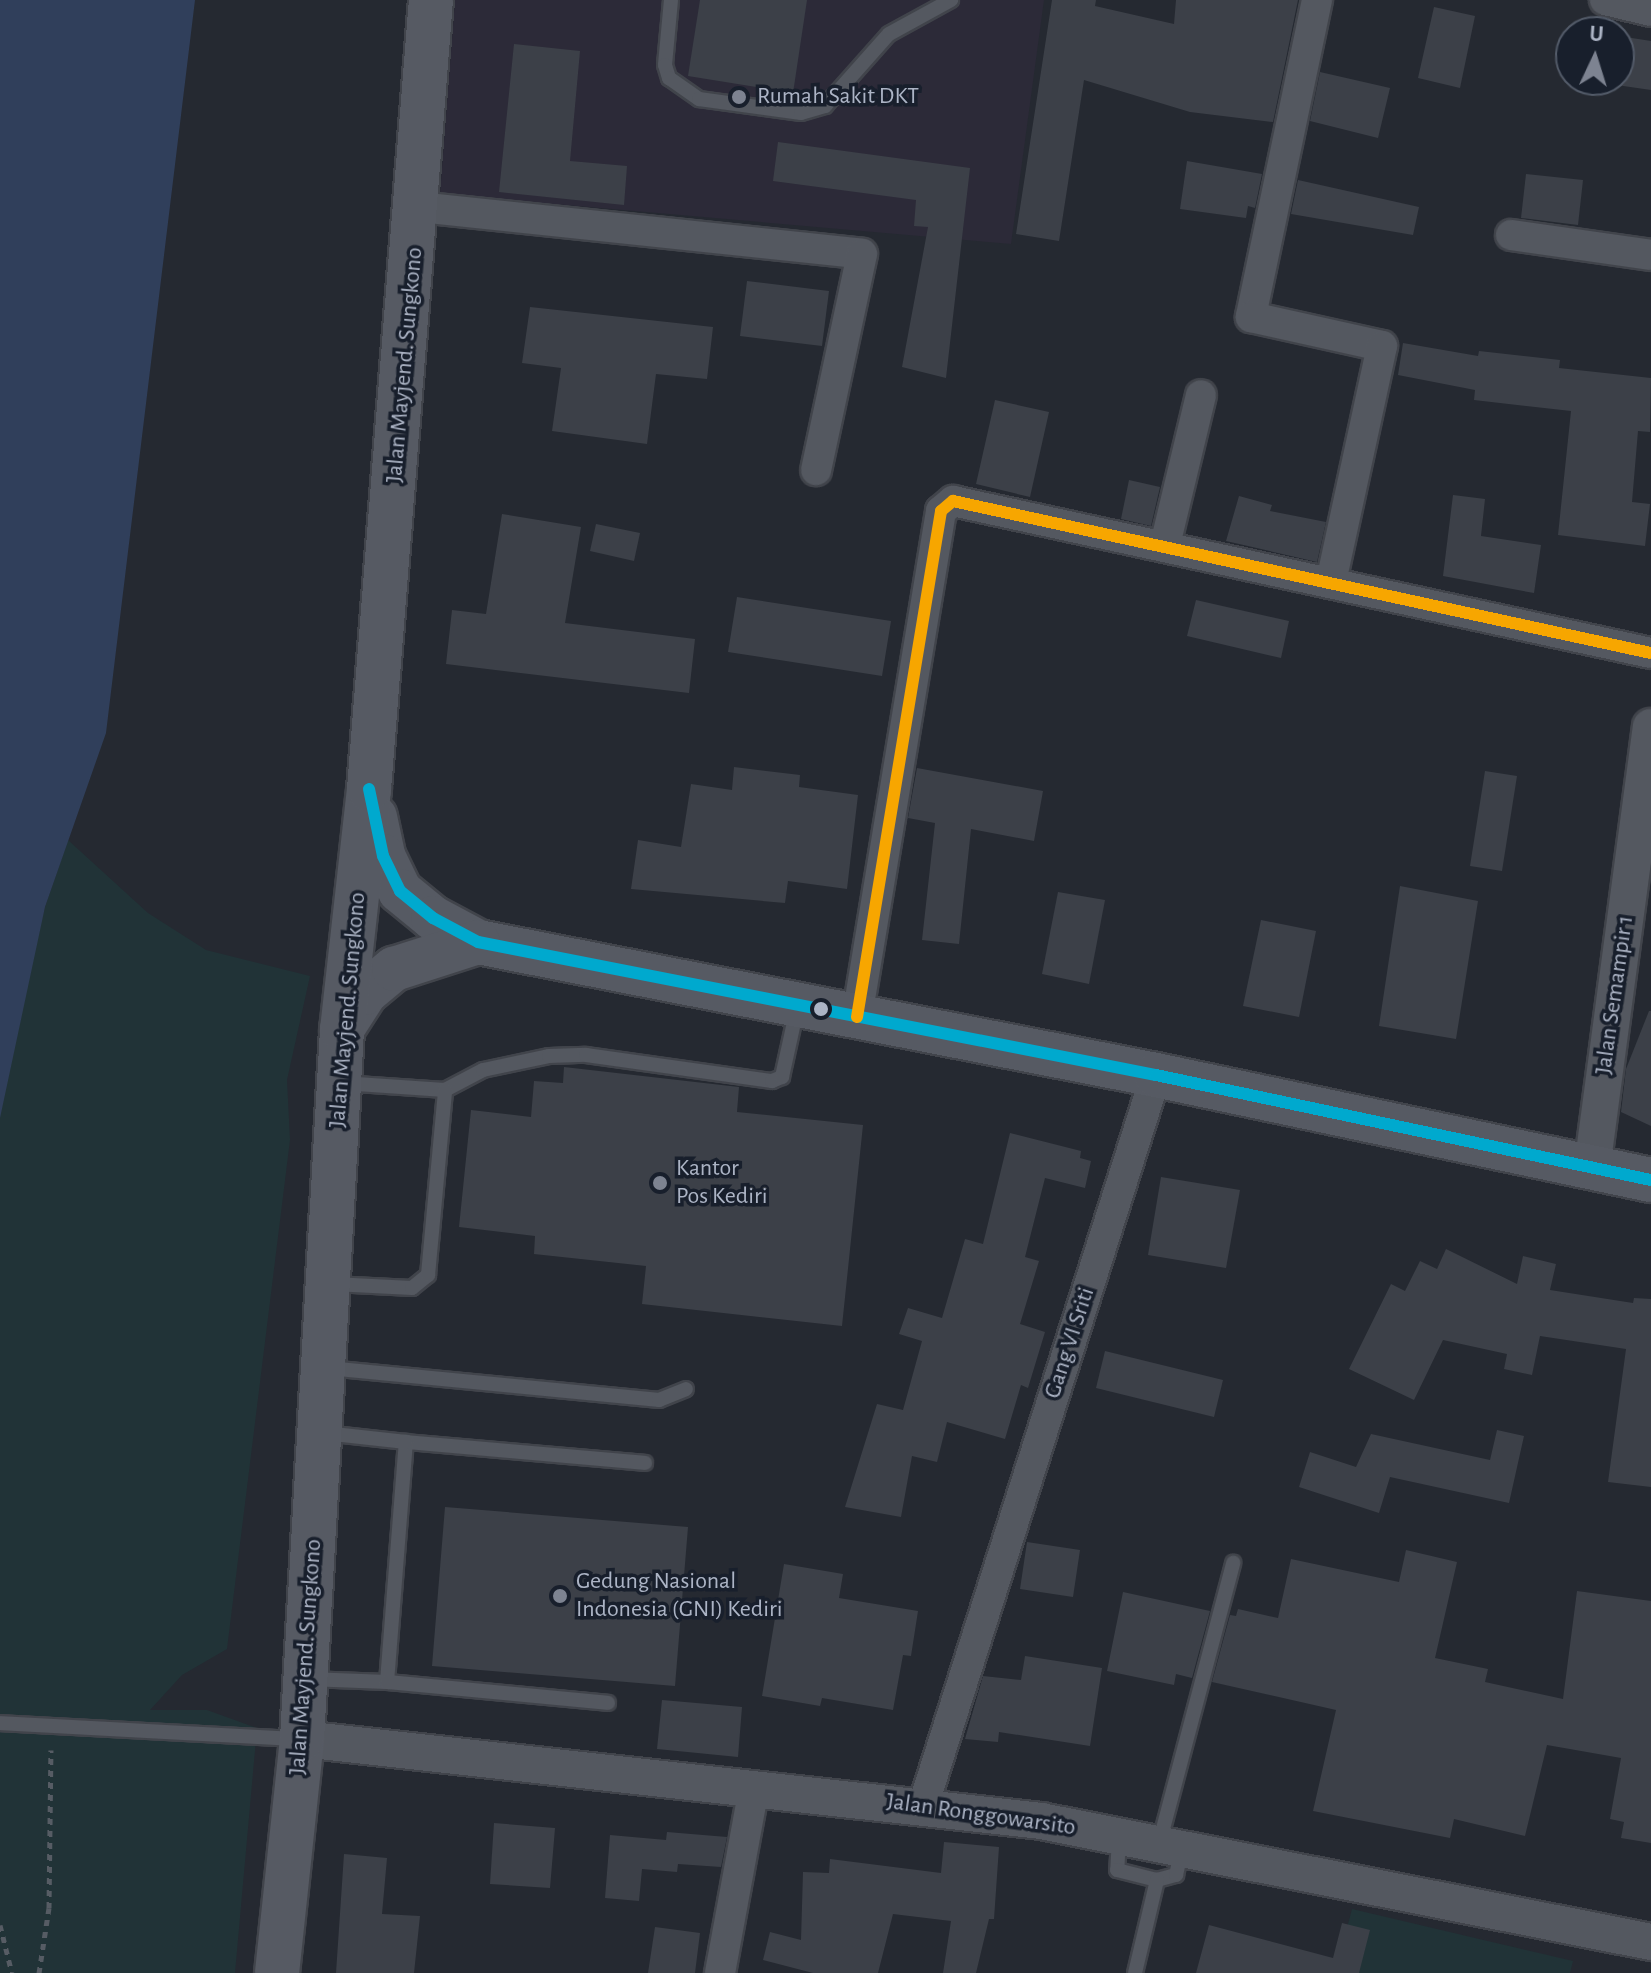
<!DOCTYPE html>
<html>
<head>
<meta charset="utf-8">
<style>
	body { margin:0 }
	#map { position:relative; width:1651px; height:1973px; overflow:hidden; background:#252931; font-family:"Alegreya Sans",sans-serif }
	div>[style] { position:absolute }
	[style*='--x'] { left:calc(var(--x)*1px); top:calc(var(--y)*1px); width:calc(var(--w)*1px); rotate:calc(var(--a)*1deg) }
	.medical>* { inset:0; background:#2c2a38 }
	.green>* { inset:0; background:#213337 }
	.water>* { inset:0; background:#303f5b }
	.building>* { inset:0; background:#3c4048 }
	.path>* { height:5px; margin-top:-2.5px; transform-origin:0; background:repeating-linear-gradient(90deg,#565c64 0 6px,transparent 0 12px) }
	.roads { filter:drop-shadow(2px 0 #41444b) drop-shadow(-2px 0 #41444b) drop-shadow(0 2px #41444b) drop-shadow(0 -2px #41444b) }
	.service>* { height:14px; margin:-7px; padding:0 7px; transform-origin:7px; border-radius:7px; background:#545860 }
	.minor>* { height:30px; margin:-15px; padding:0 15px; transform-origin:15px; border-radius:15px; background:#545860 }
	.tertiary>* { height:36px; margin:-18px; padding:0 18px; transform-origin:18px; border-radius:18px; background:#545860 }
	.primary>* { height:44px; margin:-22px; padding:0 22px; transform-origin:22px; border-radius:22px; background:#565a63 }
	.bus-1>* { height:12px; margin:-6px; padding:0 6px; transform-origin:6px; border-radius:6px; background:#00a9ce }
	.bus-2>* { height:12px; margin:-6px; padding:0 6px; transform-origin:6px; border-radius:6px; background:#f7a600 }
	.dots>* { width:22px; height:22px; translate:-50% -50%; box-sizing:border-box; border:4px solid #181f2c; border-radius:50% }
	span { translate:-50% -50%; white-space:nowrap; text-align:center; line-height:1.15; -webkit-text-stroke:7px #181f2c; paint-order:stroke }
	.poi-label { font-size:24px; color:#acb4c5 }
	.left { translate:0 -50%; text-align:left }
	.street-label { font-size:24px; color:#acb4c5 }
	.north { position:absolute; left:1555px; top:16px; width:80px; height:80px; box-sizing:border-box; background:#181f2c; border:2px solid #535b69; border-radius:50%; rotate:4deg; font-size:22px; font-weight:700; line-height:32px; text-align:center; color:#acb4c5 }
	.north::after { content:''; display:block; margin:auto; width:28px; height:36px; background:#7d8391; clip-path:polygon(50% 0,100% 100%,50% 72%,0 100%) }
</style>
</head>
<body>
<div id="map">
	<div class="medical">
		<i style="clip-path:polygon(455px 0,1044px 0,1011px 244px,440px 194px)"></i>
	</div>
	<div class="green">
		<i style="clip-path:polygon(68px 840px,148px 913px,206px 950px,310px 976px,287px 1080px,290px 1140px,227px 1649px,182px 1675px,150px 1710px,207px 1710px,257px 1728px,235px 1973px,0 1973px,0 1093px,45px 907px)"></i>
		<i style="clip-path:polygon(1352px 1909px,1573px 1961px,1570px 1973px,1335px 1973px)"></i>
	</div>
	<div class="water">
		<i style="clip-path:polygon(0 0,195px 0,106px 733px,45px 907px,0 1118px)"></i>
	</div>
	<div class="building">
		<i style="clip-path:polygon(700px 0,807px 0,793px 93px,688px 76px)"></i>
		<i style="clip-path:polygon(1052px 0,1096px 0,1095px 6px,1174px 24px,1176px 0,1298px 0,1273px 122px,1190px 112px,1084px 80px,1059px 241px,1016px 234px)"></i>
		<i style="clip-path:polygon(1434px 7px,1475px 16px,1460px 88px,1418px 78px)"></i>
		<i style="clip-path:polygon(1619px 36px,1651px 41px,1651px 90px,1582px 80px,1619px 80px)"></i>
		<i style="clip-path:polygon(514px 44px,580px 51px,570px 161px,627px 166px,624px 205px,499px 192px)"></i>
		<i style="clip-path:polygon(1320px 72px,1390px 88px,1378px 138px,1310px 121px)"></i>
		<i style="clip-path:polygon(778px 142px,970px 168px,946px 378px,902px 367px,928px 227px,914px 226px,916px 200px,773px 181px)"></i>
		<i style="clip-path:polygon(1187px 161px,1262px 174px,1255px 208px,1248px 206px,1246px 218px,1180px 209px)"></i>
		<i style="clip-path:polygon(1526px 174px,1583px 180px,1578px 225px,1521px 218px)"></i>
		<i style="clip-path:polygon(1298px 180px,1419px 207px,1413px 235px,1291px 214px)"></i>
		<i style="clip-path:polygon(747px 281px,829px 291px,822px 346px,740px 336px)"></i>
		<i style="clip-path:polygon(530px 307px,713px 327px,707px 379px,656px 374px,647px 444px,552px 431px,561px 368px,522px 363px)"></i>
		<i style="clip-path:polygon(1403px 343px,1478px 356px,1479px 351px,1560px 360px,1559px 368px,1651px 378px,1650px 432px,1638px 431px,1632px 502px,1650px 504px,1645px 546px,1558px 535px,1571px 411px,1474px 400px,1475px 390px,1398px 375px)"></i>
		<i style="clip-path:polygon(995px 400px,1049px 412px,1030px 497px,976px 484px)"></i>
		<i style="clip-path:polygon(1129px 480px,1160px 487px,1151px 526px,1121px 519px)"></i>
		<i style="clip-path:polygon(1453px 495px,1485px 499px,1481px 536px,1541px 545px,1534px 593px,1443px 576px)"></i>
		<i style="clip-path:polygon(1239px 496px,1272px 505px,1270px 511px,1326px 522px,1317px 562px,1226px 541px)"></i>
		<i style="clip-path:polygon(502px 514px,581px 527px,565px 623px,695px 639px,689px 693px,446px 664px,452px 610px,486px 614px)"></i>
		<i style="clip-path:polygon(596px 524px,640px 533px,634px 561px,590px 551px)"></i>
		<i style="clip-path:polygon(737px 597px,891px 621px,882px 676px,728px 652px)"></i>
		<i style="clip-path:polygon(1196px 600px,1289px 621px,1281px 658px,1187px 636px)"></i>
		<i style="clip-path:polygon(734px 767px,800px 775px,799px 787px,858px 795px,847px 889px,788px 881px,785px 903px,631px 889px,638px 840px,681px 847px,691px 784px,732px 790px)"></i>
		<i style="clip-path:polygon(917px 768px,1043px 791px,1034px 841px,971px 829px,959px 944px,922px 940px,935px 823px,908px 818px)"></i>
		<i style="clip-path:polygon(1485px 771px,1517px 776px,1502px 871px,1470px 866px)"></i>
		<i style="clip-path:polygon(1400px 886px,1478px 901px,1456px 1039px,1379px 1026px)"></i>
		<i style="clip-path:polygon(1058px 892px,1105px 900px,1089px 984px,1042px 974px)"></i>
		<i style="clip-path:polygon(1261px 920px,1316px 931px,1299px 1017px,1243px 1006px)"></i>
		<i style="clip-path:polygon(1649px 1011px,1651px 1011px,1651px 1126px,1621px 1112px,1626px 1069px)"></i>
		<i style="clip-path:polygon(564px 1067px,739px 1087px,737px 1112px,863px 1125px,842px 1326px,642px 1304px,646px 1266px,534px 1254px,535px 1236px,459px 1227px,471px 1110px,531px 1117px,534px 1081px,563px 1083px)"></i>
		<i style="clip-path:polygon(1010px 1133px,1081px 1151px,1080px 1158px,1091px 1161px,1085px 1188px,1045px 1178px,1025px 1257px,1039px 1261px,1020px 1324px,1045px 1332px,1028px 1388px,1021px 1385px,1005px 1439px,947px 1422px,937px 1462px,912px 1456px,901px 1517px,845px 1507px,877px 1404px,903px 1410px,922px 1341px,899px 1334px,908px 1308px,942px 1318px,965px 1239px,983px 1244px)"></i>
		<i style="clip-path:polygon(1161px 1177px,1240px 1190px,1226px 1268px,1148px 1255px)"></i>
		<i style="clip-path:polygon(1446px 1249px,1517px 1284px,1523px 1256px,1556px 1264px,1550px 1290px,1633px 1303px,1634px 1298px,1651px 1299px,1651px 1487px,1608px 1482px,1626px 1349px,1540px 1336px,1532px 1375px,1504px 1369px,1507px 1354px,1443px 1340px,1414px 1400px,1349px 1369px,1391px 1284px,1405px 1291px,1420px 1261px,1437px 1269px)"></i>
		<i style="clip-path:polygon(1105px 1351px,1223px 1380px,1214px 1417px,1096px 1388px)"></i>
		<i style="clip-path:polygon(1497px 1430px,1524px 1436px,1509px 1503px,1390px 1477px,1379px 1513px,1299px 1487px,1310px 1452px,1356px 1467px,1371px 1434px,1490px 1460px)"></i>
		<i style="clip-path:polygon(445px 1507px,688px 1527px,675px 1686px,432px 1666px)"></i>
		<i style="clip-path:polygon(1027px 1542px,1080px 1550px,1073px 1597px,1020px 1589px)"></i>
		<i style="clip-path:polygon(1406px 1550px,1457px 1562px,1435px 1658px,1488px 1669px,1485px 1682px,1563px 1699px,1577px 1591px,1651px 1601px,1651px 1843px,1621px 1838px,1624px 1822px,1610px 1819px,1621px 1758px,1547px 1745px,1525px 1836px,1454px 1819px,1450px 1838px,1313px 1811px,1336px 1710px,1212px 1682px,1230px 1615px,1236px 1616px,1238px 1609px,1278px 1618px,1291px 1559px,1399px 1582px)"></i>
		<i style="clip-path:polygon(784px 1564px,843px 1574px,839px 1598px,918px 1611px,911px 1656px,903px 1655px,893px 1710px,822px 1698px,820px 1706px,762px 1696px)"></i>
		<i style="clip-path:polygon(1123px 1592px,1210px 1611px,1192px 1678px,1176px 1674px,1174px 1685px,1107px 1671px)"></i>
		<i style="clip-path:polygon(1025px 1656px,1102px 1668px,1090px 1746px,999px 1732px,998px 1742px,965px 1739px,983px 1676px,1021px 1680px)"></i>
		<i style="clip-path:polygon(662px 1700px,742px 1707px,738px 1757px,657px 1749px)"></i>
		<i style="clip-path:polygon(494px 1823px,555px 1828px,550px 1888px,490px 1884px)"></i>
		<i style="clip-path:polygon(667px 1832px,727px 1837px,721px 1867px,678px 1864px,677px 1872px,642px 1869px,639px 1901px,605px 1898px,610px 1835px,666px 1840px)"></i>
		<i style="clip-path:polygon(944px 1842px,999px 1847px,994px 1919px,989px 1919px,976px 1973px,943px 1973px,951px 1921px,893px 1914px,878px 1973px,813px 1973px,763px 1960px,770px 1932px,801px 1940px,803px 1872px,829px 1873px,830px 1859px,941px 1873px)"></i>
		<i style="clip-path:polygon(344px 1854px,387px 1858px,382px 1914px,420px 1916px,414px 1973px,336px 1973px)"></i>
		<i style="clip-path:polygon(1342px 1923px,1370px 1930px,1359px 1973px,1196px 1973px,1209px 1925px,1333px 1958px)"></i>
		<i style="clip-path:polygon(655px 1927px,700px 1933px,695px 1973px,648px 1973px)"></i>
	</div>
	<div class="path">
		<i style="--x:0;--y:1925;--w:49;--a:76"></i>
		<i style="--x:39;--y:1973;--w:66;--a:-81.3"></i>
		<i style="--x:49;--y:1908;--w:158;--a:-89.3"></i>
	</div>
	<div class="roads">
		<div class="service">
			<i style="--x:671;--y:0;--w:65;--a:95.3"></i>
			<i style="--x:665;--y:65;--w:14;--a:73"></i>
			<i style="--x:669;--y:78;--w:37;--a:35"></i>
			<i style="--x:699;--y:99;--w:103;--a:7.8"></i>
			<i style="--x:801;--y:113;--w:25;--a:-16"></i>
			<i style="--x:825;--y:106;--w:96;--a:-48.4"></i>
			<i style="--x:889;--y:34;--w:71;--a:-28.7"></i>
			<i style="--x:342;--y:1083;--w:103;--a:3.9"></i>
			<i style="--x:445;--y:1090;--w:43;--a:-27.8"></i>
			<i style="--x:483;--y:1070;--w:67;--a:-12"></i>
			<i style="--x:549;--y:1056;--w:37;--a:-2"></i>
			<i style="--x:586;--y:1055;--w:188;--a:8"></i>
			<i style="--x:772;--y:1081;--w:11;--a:-22"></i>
			<i style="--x:782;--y:1077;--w:70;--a:-77.6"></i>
			<i style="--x:333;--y:1284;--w:79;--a:2.9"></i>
			<i style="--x:412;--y:1288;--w:21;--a:-39"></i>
			<i style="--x:428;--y:1275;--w:186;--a:-84.7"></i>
			<i style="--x:328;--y:1368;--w:333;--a:5.5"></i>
			<i style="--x:659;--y:1400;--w:29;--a:-22"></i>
			<i style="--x:406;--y:1442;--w:240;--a:5"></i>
			<i style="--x:308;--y:1679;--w:79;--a:2.2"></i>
			<i style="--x:387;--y:1682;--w:241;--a:-85.5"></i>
			<i style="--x:406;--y:1442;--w:82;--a:-173.7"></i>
			<i style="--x:387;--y:1682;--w:222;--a:5.4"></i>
			<i style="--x:0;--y:1723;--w:298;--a:3.1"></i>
			<i style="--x:1119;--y:1837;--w:33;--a:93"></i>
			<i style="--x:1117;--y:1870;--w:41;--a:14"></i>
			<i style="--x:1157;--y:1880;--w:20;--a:-15"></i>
			<i style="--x:1176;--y:1875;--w:27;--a:-77"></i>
			<i style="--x:1159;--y:1844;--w:291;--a:-75.2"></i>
			<i style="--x:1135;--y:1973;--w:96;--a:-76.7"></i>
		</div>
		<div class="minor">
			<i style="--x:1317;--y:0;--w:324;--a:101.8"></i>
			<i style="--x:1251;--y:317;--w:134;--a:12.5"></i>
			<i style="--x:1382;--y:346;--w:241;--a:102.2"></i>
			<i style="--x:1605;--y:0;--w:47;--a:13.4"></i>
			<i style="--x:418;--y:207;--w:446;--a:6"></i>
			<i style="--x:862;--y:254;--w:221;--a:102"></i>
			<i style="--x:1511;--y:235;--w:141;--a:8.1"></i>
			<i style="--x:1165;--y:545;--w:154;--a:-76.5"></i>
			<i style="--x:857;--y:1017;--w:513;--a:-80.57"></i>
			<i style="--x:941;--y:511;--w:16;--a:-40"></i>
			<i style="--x:953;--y:501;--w:714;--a:12.29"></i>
			<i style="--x:923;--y:1806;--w:767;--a:-72.32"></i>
			<i style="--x:720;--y:1973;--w:188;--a:-79.6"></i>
		</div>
		<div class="tertiary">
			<i style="--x:1592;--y:1168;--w:445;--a:-82.4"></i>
			<i style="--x:302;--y:1739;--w:744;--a:6.33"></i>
			<i style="--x:1041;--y:1821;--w:622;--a:11.22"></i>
		</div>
		<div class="primary">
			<i style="--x:375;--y:817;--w:40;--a:78"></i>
			<i style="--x:383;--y:856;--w:39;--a:64"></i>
			<i style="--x:400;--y:891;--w:43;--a:39.3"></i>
			<i style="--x:433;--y:918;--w:51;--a:28.1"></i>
			<i style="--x:478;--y:942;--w:691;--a:11.1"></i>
			<i style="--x:1156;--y:1075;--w:506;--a:11.98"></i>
			<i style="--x:342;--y:1029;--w:43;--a:-57.4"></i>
			<i style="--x:365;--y:993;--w:38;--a:-40"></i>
			<i style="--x:394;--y:969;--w:88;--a:-17.8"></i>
			<i style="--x:277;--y:1973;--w:235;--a:-83.9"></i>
			<i style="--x:302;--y:1739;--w:710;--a:-86.77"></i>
			<i style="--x:342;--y:1030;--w:243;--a:-83.6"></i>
			<i style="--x:369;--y:789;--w:791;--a:-85.51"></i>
		</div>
	</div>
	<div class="bus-1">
		<i style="--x:369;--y:789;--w:68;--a:78.2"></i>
		<i style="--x:383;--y:856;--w:39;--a:64"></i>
		<i style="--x:400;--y:891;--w:43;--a:39.3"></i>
		<i style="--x:433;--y:918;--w:51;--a:28.1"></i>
		<i style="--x:478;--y:942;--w:691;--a:11.1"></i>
		<i style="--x:1156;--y:1075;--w:506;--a:11.98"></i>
	</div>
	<div class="bus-2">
		<i style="--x:857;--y:1017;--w:513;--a:-80.57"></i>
		<i style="--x:941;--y:511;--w:16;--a:-40"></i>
		<i style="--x:953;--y:501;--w:714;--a:12.29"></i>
	</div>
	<div class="dots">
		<i style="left:739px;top:97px;background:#7d8391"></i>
		<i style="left:821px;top:1009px;background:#acb4c5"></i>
		<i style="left:660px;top:1183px;background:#7d8391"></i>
		<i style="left:560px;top:1596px;background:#7d8391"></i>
	</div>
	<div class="poi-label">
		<span class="left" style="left:757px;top:97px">Rumah Sakit DKT</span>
		<span class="left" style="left:676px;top:1183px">Kantor<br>Pos Kediri</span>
		<span class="left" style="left:576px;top:1596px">Gedung Nasional<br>Indonesia (GNI) Kediri</span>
	</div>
	<div class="street-label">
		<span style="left:405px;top:365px;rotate:-85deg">Jalan Mayjend. Sungkono</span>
		<span style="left:1615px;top:995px;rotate:-82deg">Jalan Semampir 1</span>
		<span style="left:348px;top:1010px;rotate:-85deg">Jalan Mayjend. Sungkono</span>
		<span style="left:1070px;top:1343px;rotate:-72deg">Gang VI Sriti</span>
		<span style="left:306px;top:1657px;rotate:-86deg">Jalan Mayjend. Sungkono</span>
		<span style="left:981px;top:1815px;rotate:8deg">Jalan Ronggowarsito</span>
	</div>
	<div class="north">U</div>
</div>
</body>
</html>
